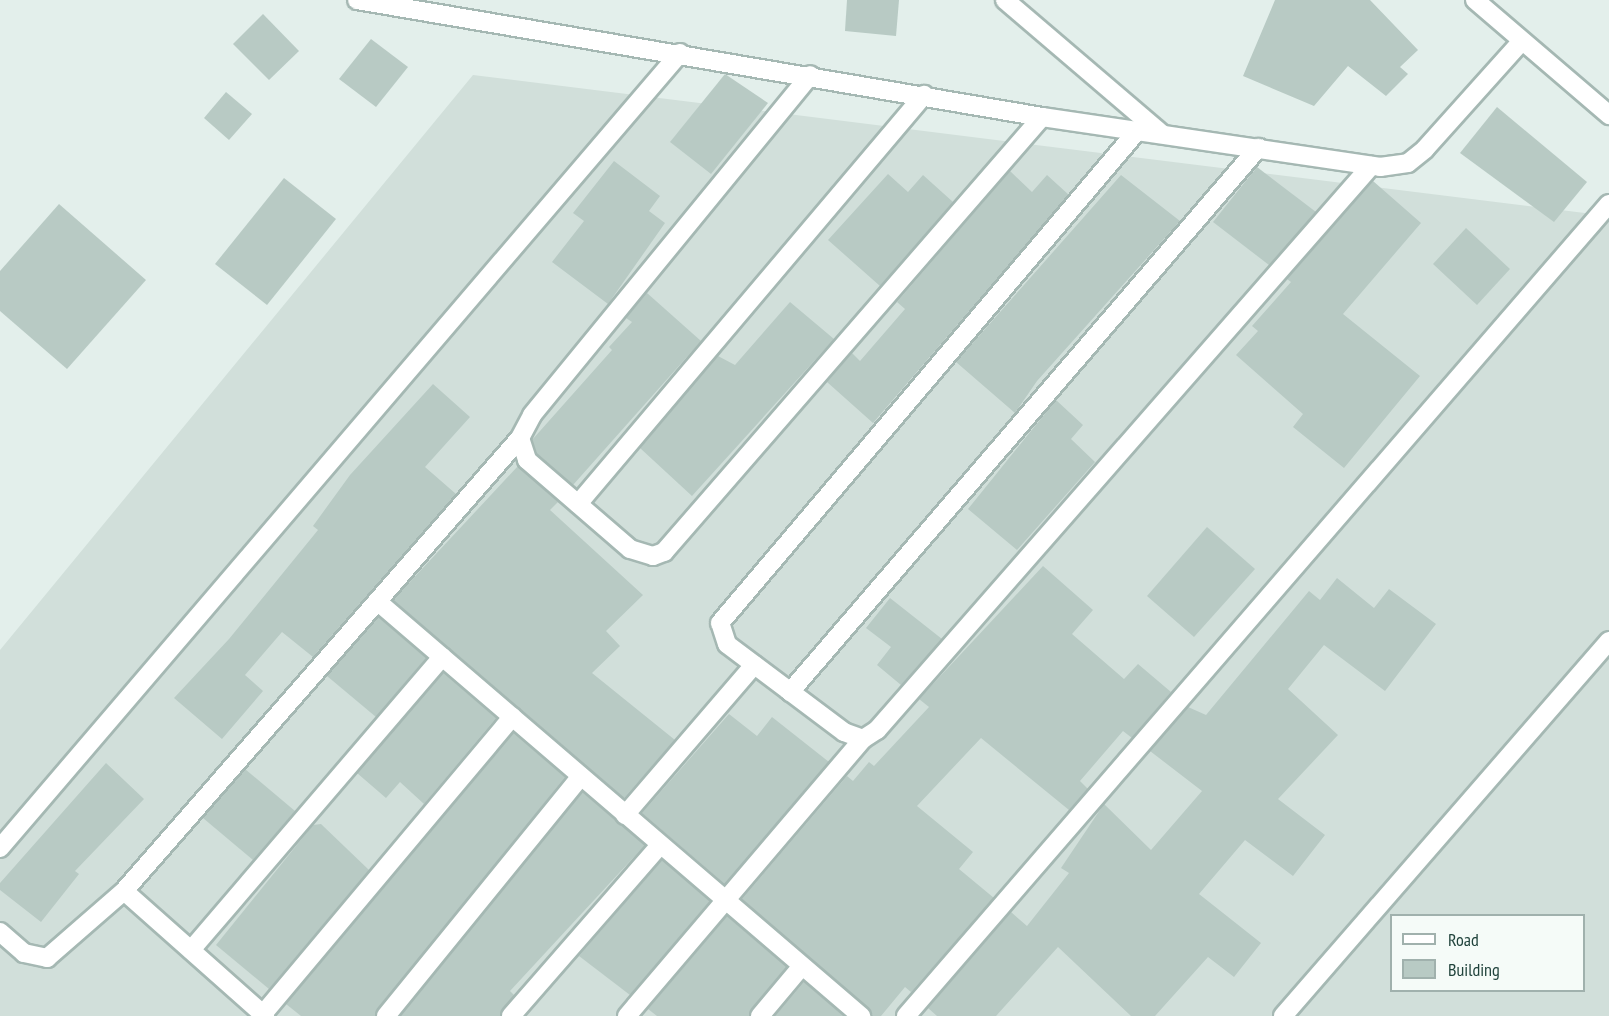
<!DOCTYPE html>
<html>
<head>
<meta charset="utf-8">
<style>
	body { margin:0 }
	#map { position:relative; width:1609px; height:1016px; overflow:hidden; background:#e3efeb; font-family:"PT Sans Narrow",sans-serif }
	div>[style] { position:absolute }
	[style*='--x'] { left:calc(var(--x)*1px); top:calc(var(--y)*1px); width:calc(var(--w)*1px); rotate:calc(var(--a)*1deg) }
	.built>* { inset:0; background:#d1dfda }
	.building>* { inset:0; background:#b8cac4 }
	.roads { filter:drop-shadow(2px 0 #a5b8b3) drop-shadow(-2px 0 #a5b8b3) drop-shadow(0 2px #a5b8b3) drop-shadow(0 -2px #a5b8b3) }
	.street>* { height:18px; margin:-9px; padding:0 9px; transform-origin:9px; border-radius:9px; background:#fff }
	span { translate:-50% -50%; white-space:nowrap; text-align:center; line-height:1.15; -webkit-text-stroke:5px #f5fbf8; paint-order:stroke }
	.legend { position:absolute; left:1390px; top:914px; width:195px; height:78px; box-sizing:border-box; background:#f5fbf8; border:2px solid #a0b1ad; margin:0; padding:8px 10px; list-style:none; font-size:18px; color:#20433c }
	.legend li { display:flex; align-items:center; gap:12px; height:30px }
	.legend b { width:30px; border:2px solid #a0b1ad }
</style>
</head>
<body>
<div id="map">
	<div class="built">
		<i style="clip-path:polygon(evenodd,473px 75px,1609px 216px,1609px 1016px,0 1016px,0 650px,473px 75px,1392px 916px,1584px 916px,1584px 990px,1392px 990px,1392px 916px)"></i>
	</div>
	<div class="building">
		<i style="clip-path:polygon(847px 0,899px 0,896px 36px,845px 31px)"></i>
		<i style="clip-path:polygon(1275px 0,1370px 0,1418px 50px,1400px 67px,1408px 74px,1386px 96px,1348px 66px,1314px 106px,1243px 76px)"></i>
		<i style="clip-path:polygon(263px 14px,299px 51px,269px 80px,233px 44px)"></i>
		<i style="clip-path:polygon(371px 39px,408px 67px,376px 107px,339px 79px)"></i>
		<i style="clip-path:polygon(725px 74px,768px 103px,711px 174px,670px 142px)"></i>
		<i style="clip-path:polygon(226px 92px,252px 114px,229px 140px,204px 118px)"></i>
		<i style="clip-path:polygon(1497px 107px,1587px 182px,1554px 222px,1460px 153px)"></i>
		<i style="clip-path:polygon(614px 161px,660px 196px,649px 211px,665px 223px,608px 304px,552px 262px,584px 221px,573px 213px)"></i>
		<i style="clip-path:polygon(1257px 167px,1316px 212px,1269px 265px,1213px 222px)"></i>
		<i style="clip-path:polygon(1010px 171px,1032px 192px,1047px 175px,1069px 195px,873px 423px,827px 382px,852px 353px,860px 361px,905px 309px,897px 302px)"></i>
		<i style="clip-path:polygon(888px 174px,908px 192px,923px 175px,953px 202px,880px 286px,828px 240px)"></i>
		<i style="clip-path:polygon(1121px 175px,1180px 221px,1037px 381px,1015px 413px,956px 362px)"></i>
		<i style="clip-path:polygon(284px 178px,336px 219px,267px 305px,215px 264px)"></i>
		<i style="clip-path:polygon(1373px 181px,1421px 223px,1343px 314px,1420px 376px,1344px 468px,1293px 427px,1303px 414px,1236px 355px,1258px 331px,1252px 326px,1291px 282px,1287px 279px)"></i>
		<i style="clip-path:polygon(59px 204px,146px 280px,67px 369px,0 311px,0 271px)"></i>
		<i style="clip-path:polygon(1466px 228px,1510px 269px,1477px 305px,1433px 264px)"></i>
		<i style="clip-path:polygon(647px 293px,701px 341px,573px 485px,537px 454px,532px 440px,612px 350px,609px 347px,632px 322px,626px 318px)"></i>
		<i style="clip-path:polygon(790px 302px,834px 339px,692px 496px,640px 448px,718px 356px,735px 365px)"></i>
		<i style="clip-path:polygon(433px 384px,470px 417px,425px 467px,456px 494px,313px 657px,282px 632px,245px 675px,263px 691px,222px 739px,174px 698px,229px 639px,318px 530px,313px 526px,350px 475px)"></i>
		<i style="clip-path:polygon(1056px 400px,1083px 425px,1071px 439px,1095px 462px,1017px 550px,968px 509px)"></i>
		<i style="clip-path:polygon(518px 466px,558px 502px,550px 510px,643px 595px,606px 631px,620px 646px,592px 673px,675px 740px,624px 798px,393px 600px)"></i>
		<i style="clip-path:polygon(1207px 527px,1255px 569px,1194px 637px,1147px 596px)"></i>
		<i style="clip-path:polygon(1043px 566px,1093px 610px,1072px 634px,1124px 679px,1138px 664px,1171px 692px,1132px 738px,1123px 731px,1080px 781px,1088px 789px,1069px 810px,981px 738px,917px 806px,973px 852px,959px 869px,994px 898px,911px 992px,905px 987px,881px 1016px,872px 1016px,742px 899px,847px 776px,853px 781px,869px 762px,874px 766px,929px 707px,919px 699px)"></i>
		<i style="clip-path:polygon(1337px 578px,1374px 608px,1389px 589px,1436px 624px,1385px 691px,1324px 645px,1288px 689px,1338px 735px,1278px 799px,1325px 835px,1293px 876px,1245px 840px,1199px 894px,1261px 943px,1234px 977px,1208px 957px,1155px 1016px,1131px 1016px,1058px 947px,996px 1016px,937px 1016px,928px 1008px,1011px 912px,1027px 926px,1069px 873px,1061px 868px,1104px 804px,1151px 850px,1202px 791px,1150px 751px,1188px 707px,1206px 715px,1309px 591px,1320px 600px)"></i>
		<i style="clip-path:polygon(890px 598px,942px 639px,901px 685px,877px 665px,891px 647px,866px 628px)"></i>
		<i style="clip-path:polygon(378px 617px,426px 658px,376px 717px,327px 676px)"></i>
		<i style="clip-path:polygon(443px 673px,496px 718px,424px 804px,400px 782px,386px 798px,357px 773px)"></i>
		<i style="clip-path:polygon(729px 714px,757px 736px,772px 717px,829px 762px,725px 884px,642px 813px)"></i>
		<i style="clip-path:polygon(513px 733px,565px 777px,375px 1016px,301px 1016px,286px 1004px)"></i>
		<i style="clip-path:polygon(106px 763px,144px 799px,75px 871px,79px 874px,41px 922px,0 890px,0 883px)"></i>
		<i style="clip-path:polygon(245px 769px,295px 811px,253px 860px,203px 818px)"></i>
		<i style="clip-path:polygon(582px 792px,645px 845px,510px 991px,514px 995px,500px 1016px,400px 1016px)"></i>
		<i style="clip-path:polygon(321px 824px,369px 870px,269px 989px,216px 945px,313px 825px)"></i>
		<i style="clip-path:polygon(662px 860px,710px 901px,630px 995px,579px 956px)"></i>
		<i style="clip-path:polygon(727px 916px,787px 967px,749px 1016px,657px 1016px,648px 1009px)"></i>
		<i style="clip-path:polygon(804px 982px,844px 1016px,775px 1016px)"></i>
	</div>
	<div class="roads">
		<div class="street">
			<i style="--x:357;--y:0;--w:695;--a:9.69"></i>
			<i style="--x:1042;--y:117;--w:342;--a:8.4"></i>
			<i style="--x:1380;--y:167;--w:28;--a:-8"></i>
			<i style="--x:1408;--y:163;--w:22;--a:-39"></i>
			<i style="--x:1425;--y:149;--w:145;--a:-48.1"></i>
			<i style="--x:1005;--y:0;--w:206;--a:40.5"></i>
			<i style="--x:1475;--y:0;--w:177;--a:40.6"></i>
			<i style="--x:520;--y:438;--w:23;--a:72"></i>
			<i style="--x:527;--y:460;--w:136;--a:40.8"></i>
			<i style="--x:630;--y:549;--w:24;--a:17"></i>
			<i style="--x:653;--y:556;--w:12;--a:-20"></i>
			<i style="--x:664;--y:552;--w:576;--a:-49.01"></i>
			<i style="--x:578;--y:504;--w:536;--a:-49.77"></i>
			<i style="--x:377;--y:601;--w:638;--a:40.61"></i>
			<i style="--x:790;--y:692;--w:718;--a:-49.29"></i>
			<i style="--x:863;--y:739;--w:20;--a:-160"></i>
			<i style="--x:844;--y:732;--w:146;--a:-143.1"></i>
			<i style="--x:727;--y:644;--w:22;--a:-108"></i>
			<i style="--x:720;--y:623;--w:646;--a:-49.71"></i>
			<i style="--x:625;--y:815;--w:198;--a:-49.3"></i>
			<i style="--x:0;--y:848;--w:1046;--a:-49.46"></i>
			<i style="--x:0;--y:932;--w:32;--a:41"></i>
			<i style="--x:24;--y:953;--w:24;--a:12"></i>
			<i style="--x:47;--y:958;--w:102;--a:-41"></i>
			<i style="--x:191;--y:950;--w:386;--a:-49.4"></i>
			<i style="--x:263;--y:1014;--w:388;--a:-50"></i>
			<i style="--x:265;--y:1016;--w:188;--a:-138.4"></i>
			<i style="--x:124;--y:891;--w:602;--a:-48.84"></i>
			<i style="--x:520;--y:438;--w:26;--a:-62"></i>
			<i style="--x:532;--y:415;--w:439;--a:-50.7"></i>
			<i style="--x:386;--y:1016;--w:309;--a:-50.9"></i>
			<i style="--x:511;--y:1016;--w:227;--a:-48.9"></i>
			<i style="--x:627;--y:1016;--w:364;--a:-49.6"></i>
			<i style="--x:863;--y:739;--w:17;--a:-33"></i>
			<i style="--x:877;--y:730;--w:750;--a:-48.79"></i>
			<i style="--x:760;--y:1016;--w:65;--a:-50"></i>
			<i style="--x:906;--y:1016;--w:1074;--a:-49.12"></i>
			<i style="--x:1283;--y:1016;--w:497;--a:-49"></i>
		</div>
	</div>
	<ul class="legend">
	<li><b style="height:8px;background:#fff"></b>Road</li>
	<li><b style="height:16px;background:#b8cac4"></b>Building</li>
	</ul>
</div>
</body>
</html>
